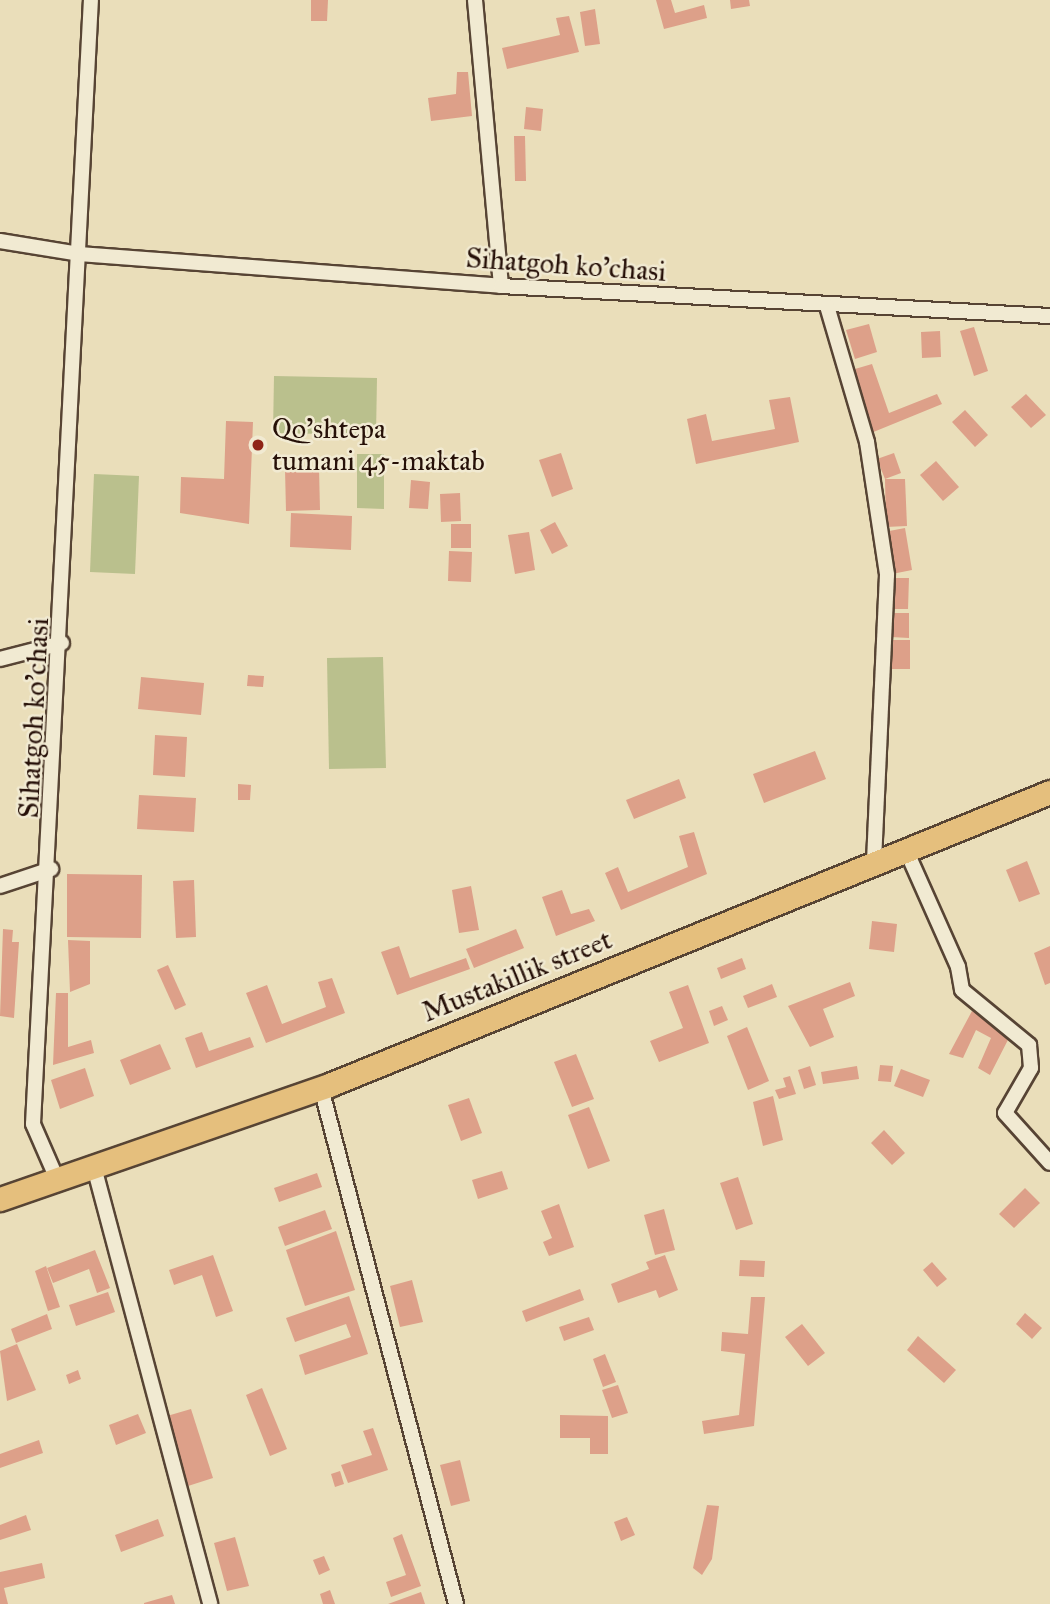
<!DOCTYPE html>
<html>
<head>
<meta charset="utf-8">
<style>
	body { margin:0 }
	#map { position:relative; width:1050px; height:1604px; overflow:hidden; background:#eadeba; font-family:"IM FELL Great Primer",serif }
	div>[style] { position:absolute }
	[style*='--x'] { left:calc(var(--x)*1px); top:calc(var(--y)*1px); width:calc(var(--w)*1px); rotate:calc(var(--a)*1deg) }
	.green>* { inset:0; background:#bac08d }
	.building>* { inset:0; background:#dda089 }
	.roads { filter:drop-shadow(2px 0 #574434) drop-shadow(-2px 0 #574434) drop-shadow(0 2px #574434) drop-shadow(0 -2px #574434) }
	.minor>* { height:14px; margin:-7px; padding:0 7px; transform-origin:7px; border-radius:7px; background:#f1ead2 }
	.primary>* { height:23px; margin:-11.5px; padding:0 11.5px; transform-origin:11.5px; border-radius:11.5px; background:#e5bf7d }
	.dots>* { width:19px; height:19px; translate:-50% -50%; box-sizing:border-box; border:4px solid #f1ead2; border-radius:50% }
	span { translate:-50% -50%; white-space:nowrap; text-align:center; line-height:1.15; -webkit-text-stroke:5px #f1ead2; paint-order:stroke }
	.street-label { font-size:28px; color:#261008 }
	.poi-label { font-size:28px; color:#261008 }
	.left { translate:0 -50%; text-align:left }
</style>
</head>
<body>
<div id="map">
	<div class="green">
		<i style="clip-path:polygon(274px 376px,377px 378px,376px 435px,273px 433px)"></i>
		<i style="clip-path:polygon(357px 454px,384px 454px,384px 509px,357px 508px)"></i>
		<i style="clip-path:polygon(94px 474px,139px 476px,135px 574px,90px 572px)"></i>
		<i style="clip-path:polygon(383px 657px,386px 768px,329px 769px,327px 658px)"></i>
	</div>
	<div class="building">
		<i style="clip-path:polygon(311px 0,328px 0,327px 21px,311px 21px)"></i>
		<i style="clip-path:polygon(656px 0,671px 0,675px 13px,704px 5px,707px 18px,664px 29px)"></i>
		<i style="clip-path:polygon(730px 0,749px 0,750px 6px,731px 9px)"></i>
		<i style="clip-path:polygon(595px 9px,600px 44px,585px 46px,580px 12px)"></i>
		<i style="clip-path:polygon(569px 16px,579px 52px,507px 69px,502px 48px,560px 35px,556px 18px)"></i>
		<i style="clip-path:polygon(457px 72px,468px 72px,472px 116px,431px 121px,428px 98px,456px 94px)"></i>
		<i style="clip-path:polygon(526px 107px,543px 109px,541px 131px,524px 129px)"></i>
		<i style="clip-path:polygon(514px 136px,525px 136px,526px 181px,515px 181px)"></i>
		<i style="clip-path:polygon(869px 324px,877px 352px,855px 359px,846px 330px)"></i>
		<i style="clip-path:polygon(974px 327px,988px 371px,974px 376px,960px 331px)"></i>
		<i style="clip-path:polygon(940px 331px,941px 357px,922px 358px,921px 332px)"></i>
		<i style="clip-path:polygon(872px 364px,889px 413px,937px 394px,942px 404px,871px 433px,855px 369px)"></i>
		<i style="clip-path:polygon(1026px 394px,1046px 415px,1031px 428px,1011px 407px)"></i>
		<i style="clip-path:polygon(790px 397px,799px 442px,696px 464px,687px 419px,706px 414px,712px 441px,775px 429px,769px 400px)"></i>
		<i style="clip-path:polygon(965px 410px,988px 435px,975px 447px,952px 422px)"></i>
		<i style="clip-path:polygon(226px 421px,253px 422px,249px 524px,180px 513px,181px 477px,224px 479px)"></i>
		<i style="clip-path:polygon(561px 453px,573px 489px,552px 497px,539px 460px)"></i>
		<i style="clip-path:polygon(894px 453px,901px 473px,885px 479px,877px 459px)"></i>
		<i style="clip-path:polygon(936px 461px,959px 487px,943px 501px,920px 475px)"></i>
		<i style="clip-path:polygon(319px 468px,320px 510px,286px 511px,285px 469px)"></i>
		<i style="clip-path:polygon(885px 479px,905px 479px,907px 526px,886px 527px)"></i>
		<i style="clip-path:polygon(411px 480px,430px 482px,428px 509px,409px 508px)"></i>
		<i style="clip-path:polygon(460px 493px,461px 521px,441px 522px,440px 494px)"></i>
		<i style="clip-path:polygon(291px 513px,352px 516px,351px 550px,290px 547px)"></i>
		<i style="clip-path:polygon(555px 522px,568px 546px,552px 554px,540px 530px)"></i>
		<i style="clip-path:polygon(451px 524px,471px 524px,471px 548px,451px 548px)"></i>
		<i style="clip-path:polygon(905px 528px,912px 570px,892px 574px,884px 532px)"></i>
		<i style="clip-path:polygon(529px 532px,535px 570px,515px 574px,508px 535px)"></i>
		<i style="clip-path:polygon(449px 551px,472px 552px,471px 582px,448px 581px)"></i>
		<i style="clip-path:polygon(893px 578px,909px 578px,908px 609px,892px 609px)"></i>
		<i style="clip-path:polygon(891px 613px,909px 613px,909px 638px,891px 637px)"></i>
		<i style="clip-path:polygon(890px 640px,910px 640px,910px 669px,890px 669px)"></i>
		<i style="clip-path:polygon(248px 675px,264px 676px,263px 687px,247px 686px)"></i>
		<i style="clip-path:polygon(141px 677px,204px 683px,201px 715px,138px 709px)"></i>
		<i style="clip-path:polygon(155px 735px,187px 737px,185px 777px,153px 775px)"></i>
		<i style="clip-path:polygon(815px 751px,826px 779px,764px 803px,753px 774px)"></i>
		<i style="clip-path:polygon(679px 779px,686px 798px,634px 819px,626px 800px)"></i>
		<i style="clip-path:polygon(238px 784px,251px 785px,250px 800px,238px 800px)"></i>
		<i style="clip-path:polygon(139px 795px,196px 798px,194px 832px,137px 829px)"></i>
		<i style="clip-path:polygon(694px 832px,707px 874px,621px 910px,605px 873px,618px 867px,628px 892px,688px 867px,679px 836px)"></i>
		<i style="clip-path:polygon(1027px 861px,1040px 894px,1019px 902px,1006px 870px)"></i>
		<i style="clip-path:polygon(67px 874px,142px 875px,141px 938px,67px 937px)"></i>
		<i style="clip-path:polygon(194px 880px,196px 937px,176px 938px,173px 881px)"></i>
		<i style="clip-path:polygon(471px 886px,479px 930px,459px 933px,452px 890px)"></i>
		<i style="clip-path:polygon(562px 890px,571px 914px,589px 909px,595px 921px,556px 936px,542px 897px)"></i>
		<i style="clip-path:polygon(872px 921px,897px 924px,894px 952px,869px 949px)"></i>
		<i style="clip-path:polygon(3px 929px,13px 930px,12px 942px,19px 942px,14px 1018px,0 1016px)"></i>
		<i style="clip-path:polygon(516px 929px,524px 948px,474px 968px,466px 949px)"></i>
		<i style="clip-path:polygon(68px 940px,90px 941px,90px 984px,70px 992px)"></i>
		<i style="clip-path:polygon(399px 946px,410px 978px,466px 958px,470px 969px,397px 995px,381px 952px)"></i>
		<i style="clip-path:polygon(1050px 946px,1050px 983px,1045px 985px,1034px 953px)"></i>
		<i style="clip-path:polygon(742px 958px,746px 969px,721px 979px,717px 968px)"></i>
		<i style="clip-path:polygon(168px 965px,186px 1005px,175px 1010px,157px 970px)"></i>
		<i style="clip-path:polygon(332px 978px,345px 1013px,266px 1043px,246px 993px,267px 985px,282px 1024px,326px 1007px,318px 982px)"></i>
		<i style="clip-path:polygon(850px 982px,855px 996px,823px 1009px,834px 1037px,810px 1047px,788px 1006px)"></i>
		<i style="clip-path:polygon(772px 984px,777px 997px,748px 1008px,743px 996px)"></i>
		<i style="clip-path:polygon(688px 985px,709px 1043px,659px 1062px,650px 1041px,683px 1028px,669px 992px)"></i>
		<i style="clip-path:polygon(56px 993px,68px 993px,68px 1047px,91px 1040px,94px 1053px,53px 1065px)"></i>
		<i style="clip-path:polygon(722px 1006px,728px 1020px,714px 1026px,709px 1011px)"></i>
		<i style="clip-path:polygon(972px 1011px,1012px 1032px,990px 1075px,978px 1068px,991px 1038px,976px 1030px,963px 1058px,949px 1054px)"></i>
		<i style="clip-path:polygon(747px 1027px,769px 1081px,748px 1090px,727px 1036px)"></i>
		<i style="clip-path:polygon(202px 1032px,209px 1051px,250px 1037px,254px 1047px,196px 1068px,185px 1038px)"></i>
		<i style="clip-path:polygon(160px 1044px,171px 1069px,130px 1085px,120px 1060px)"></i>
		<i style="clip-path:polygon(576px 1054px,594px 1099px,572px 1107px,554px 1062px)"></i>
		<i style="clip-path:polygon(880px 1065px,893px 1066px,891px 1082px,878px 1081px)"></i>
		<i style="clip-path:polygon(810px 1066px,816px 1085px,804px 1089px,798px 1070px)"></i>
		<i style="clip-path:polygon(857px 1066px,859px 1079px,823px 1084px,821px 1072px)"></i>
		<i style="clip-path:polygon(85px 1068px,94px 1096px,60px 1109px,51px 1080px)"></i>
		<i style="clip-path:polygon(901px 1069px,930px 1080px,923px 1097px,894px 1086px)"></i>
		<i style="clip-path:polygon(790px 1076px,796px 1094px,779px 1099px,775px 1090px,786px 1087px,783px 1078px)"></i>
		<i style="clip-path:polygon(773px 1096px,783px 1140px,763px 1146px,753px 1102px)"></i>
		<i style="clip-path:polygon(469px 1098px,482px 1133px,461px 1141px,448px 1105px)"></i>
		<i style="clip-path:polygon(589px 1107px,610px 1161px,588px 1169px,568px 1115px)"></i>
		<i style="clip-path:polygon(884px 1130px,905px 1153px,892px 1165px,871px 1143px)"></i>
		<i style="clip-path:polygon(502px 1171px,508px 1189px,478px 1199px,472px 1180px)"></i>
		<i style="clip-path:polygon(317px 1173px,322px 1187px,279px 1202px,274px 1188px)"></i>
		<i style="clip-path:polygon(738px 1177px,753px 1224px,736px 1230px,720px 1183px)"></i>
		<i style="clip-path:polygon(1025px 1188px,1040px 1203px,1014px 1228px,999px 1214px)"></i>
		<i style="clip-path:polygon(559px 1204px,574px 1247px,549px 1256px,543px 1242px,552px 1238px,541px 1211px)"></i>
		<i style="clip-path:polygon(664px 1209px,675px 1250px,655px 1255px,644px 1215px)"></i>
		<i style="clip-path:polygon(325px 1210px,332px 1229px,285px 1246px,278px 1227px)"></i>
		<i style="clip-path:polygon(336px 1231px,355px 1290px,305px 1306px,286px 1250px)"></i>
		<i style="clip-path:polygon(95px 1250px,110px 1288px,97px 1293px,89px 1269px,53px 1283px,47px 1268px)"></i>
		<i style="clip-path:polygon(213px 1255px,233px 1311px,216px 1317px,202px 1275px,174px 1285px,169px 1270px)"></i>
		<i style="clip-path:polygon(665px 1255px,678px 1290px,659px 1298px,656px 1290px,618px 1303px,611px 1284px,649px 1269px,646px 1262px)"></i>
		<i style="clip-path:polygon(740px 1260px,765px 1261px,764px 1277px,739px 1276px)"></i>
		<i style="clip-path:polygon(932px 1262px,947px 1279px,937px 1287px,923px 1270px)"></i>
		<i style="clip-path:polygon(46px 1266px,60px 1307px,48px 1311px,35px 1271px)"></i>
		<i style="clip-path:polygon(412px 1280px,423px 1322px,400px 1327px,390px 1286px)"></i>
		<i style="clip-path:polygon(580px 1289px,584px 1300px,526px 1322px,522px 1311px)"></i>
		<i style="clip-path:polygon(108px 1292px,115px 1312px,76px 1326px,69px 1305px)"></i>
		<i style="clip-path:polygon(349px 1296px,368px 1354px,305px 1375px,299px 1355px,351px 1337px,346px 1324px,295px 1342px,286px 1318px)"></i>
		<i style="clip-path:polygon(751px 1297px,765px 1297px,754px 1426px,704px 1434px,702px 1421px,739px 1415px,745px 1354px,721px 1351px,722px 1332px,748px 1334px)"></i>
		<i style="clip-path:polygon(1025px 1313px,1042px 1328px,1032px 1339px,1016px 1324px)"></i>
		<i style="clip-path:polygon(47px 1314px,52px 1329px,16px 1343px,11px 1329px)"></i>
		<i style="clip-path:polygon(589px 1317px,594px 1330px,564px 1341px,559px 1327px)"></i>
		<i style="clip-path:polygon(802px 1324px,825px 1353px,808px 1366px,785px 1337px)"></i>
		<i style="clip-path:polygon(918px 1336px,956px 1370px,944px 1383px,907px 1350px)"></i>
		<i style="clip-path:polygon(17px 1344px,36px 1390px,7px 1401px,0 1351px)"></i>
		<i style="clip-path:polygon(605px 1354px,616px 1382px,603px 1387px,593px 1359px)"></i>
		<i style="clip-path:polygon(78px 1370px,81px 1379px,69px 1384px,66px 1375px)"></i>
		<i style="clip-path:polygon(618px 1385px,628px 1413px,612px 1418px,602px 1390px)"></i>
		<i style="clip-path:polygon(262px 1388px,287px 1449px,270px 1456px,246px 1395px)"></i>
		<i style="clip-path:polygon(191px 1409px,213px 1478px,188px 1486px,167px 1416px)"></i>
		<i style="clip-path:polygon(138px 1414px,146px 1433px,116px 1445px,109px 1425px)"></i>
		<i style="clip-path:polygon(560px 1415px,608px 1416px,608px 1454px,590px 1454px,590px 1438px,560px 1438px)"></i>
		<i style="clip-path:polygon(373px 1428px,388px 1470px,348px 1483px,341px 1465px,372px 1455px,363px 1431px)"></i>
		<i style="clip-path:polygon(39px 1440px,43px 1453px,0 1468px,0 1454px)"></i>
		<i style="clip-path:polygon(460px 1460px,470px 1501px,451px 1506px,440px 1465px)"></i>
		<i style="clip-path:polygon(340px 1471px,344px 1484px,335px 1487px,331px 1474px)"></i>
		<i style="clip-path:polygon(707px 1505px,719px 1506px,712px 1559px,702px 1575px,693px 1568px)"></i>
		<i style="clip-path:polygon(26px 1515px,31px 1530px,0 1540px,0 1525px)"></i>
		<i style="clip-path:polygon(627px 1517px,635px 1535px,621px 1541px,614px 1522px)"></i>
		<i style="clip-path:polygon(158px 1519px,164px 1536px,121px 1552px,115px 1535px)"></i>
		<i style="clip-path:polygon(402px 1534px,421px 1586px,391px 1597px,386px 1582px,406px 1575px,393px 1538px)"></i>
		<i style="clip-path:polygon(235px 1537px,249px 1586px,227px 1591px,214px 1543px)"></i>
		<i style="clip-path:polygon(324px 1556px,330px 1570px,319px 1575px,313px 1560px)"></i>
		<i style="clip-path:polygon(42px 1563px,45px 1578px,4px 1588px,8px 1604px,0 1604px,0 1572px)"></i>
		<i style="clip-path:polygon(330px 1590px,335px 1604px,323px 1604px,320px 1594px)"></i>
		<i style="clip-path:polygon(421px 1592px,425px 1604px,388px 1604px)"></i>
		<i style="clip-path:polygon(172px 1595px,175px 1604px,144px 1604px,144px 1603px)"></i>
	</div>
	<div class="roads">
		<div class="minor">
			<i style="--x:475;--y:0;--w:287;--a:84.8"></i>
			<i style="--x:0;--y:241;--w:80;--a:9.3"></i>
			<i style="--x:79;--y:254;--w:423;--a:4.3"></i>
			<i style="--x:501;--y:286;--w:550;--a:3.13"></i>
			<i style="--x:827;--y:306;--w:142;--a:73.6"></i>
			<i style="--x:867;--y:442;--w:134;--a:81.4"></i>
			<i style="--x:887;--y:575;--w:288;--a:92.6"></i>
			<i style="--x:0;--y:659;--w:64;--a:-14.5"></i>
			<i style="--x:906;--y:850;--w:128;--a:66"></i>
			<i style="--x:958;--y:967;--w:23;--a:80"></i>
			<i style="--x:962;--y:990;--w:87;--a:39.4"></i>
			<i style="--x:1029;--y:1045;--w:23;--a:85"></i>
			<i style="--x:1031;--y:1068;--w:52;--a:120"></i>
			<i style="--x:1005;--y:1113;--w:67;--a:48"></i>
			<i style="--x:0;--y:886;--w:54;--a:-18.4"></i>
			<i style="--x:321;--y:1088;--w:533;--a:75.34"></i>
			<i style="--x:94;--y:1167;--w:452;--a:75.1"></i>
			<i style="--x:57;--y:1179;--w:60;--a:-113.6"></i>
			<i style="--x:33;--y:1124;--w:1125;--a:-87.05"></i>
		</div>
		<div class="primary">
			<i style="--x:0;--y:1199;--w:348;--a:-19.1"></i>
			<i style="--x:329;--y:1085;--w:778;--a:-22.12"></i>
		</div>
	</div>
	<div class="dots">
		<i style="left:258px;top:445px;background:#8f2418"></i>
	</div>
	<div class="street-label">
		<span style="left:566px;top:265px;rotate:4deg">Sihatgoh ko'chasi</span>
		<span style="left:34px;top:718px;rotate:-87deg">Sihatgoh ko'chasi</span>
		<span style="left:517px;top:976px;rotate:-22deg">Mustakillik street</span>
	</div>
	<div class="poi-label">
		<span class="left" style="left:272px;top:445px">Qo'shtepa<br>tumani 45-maktab</span>
	</div>
</div>
</body>
</html>
